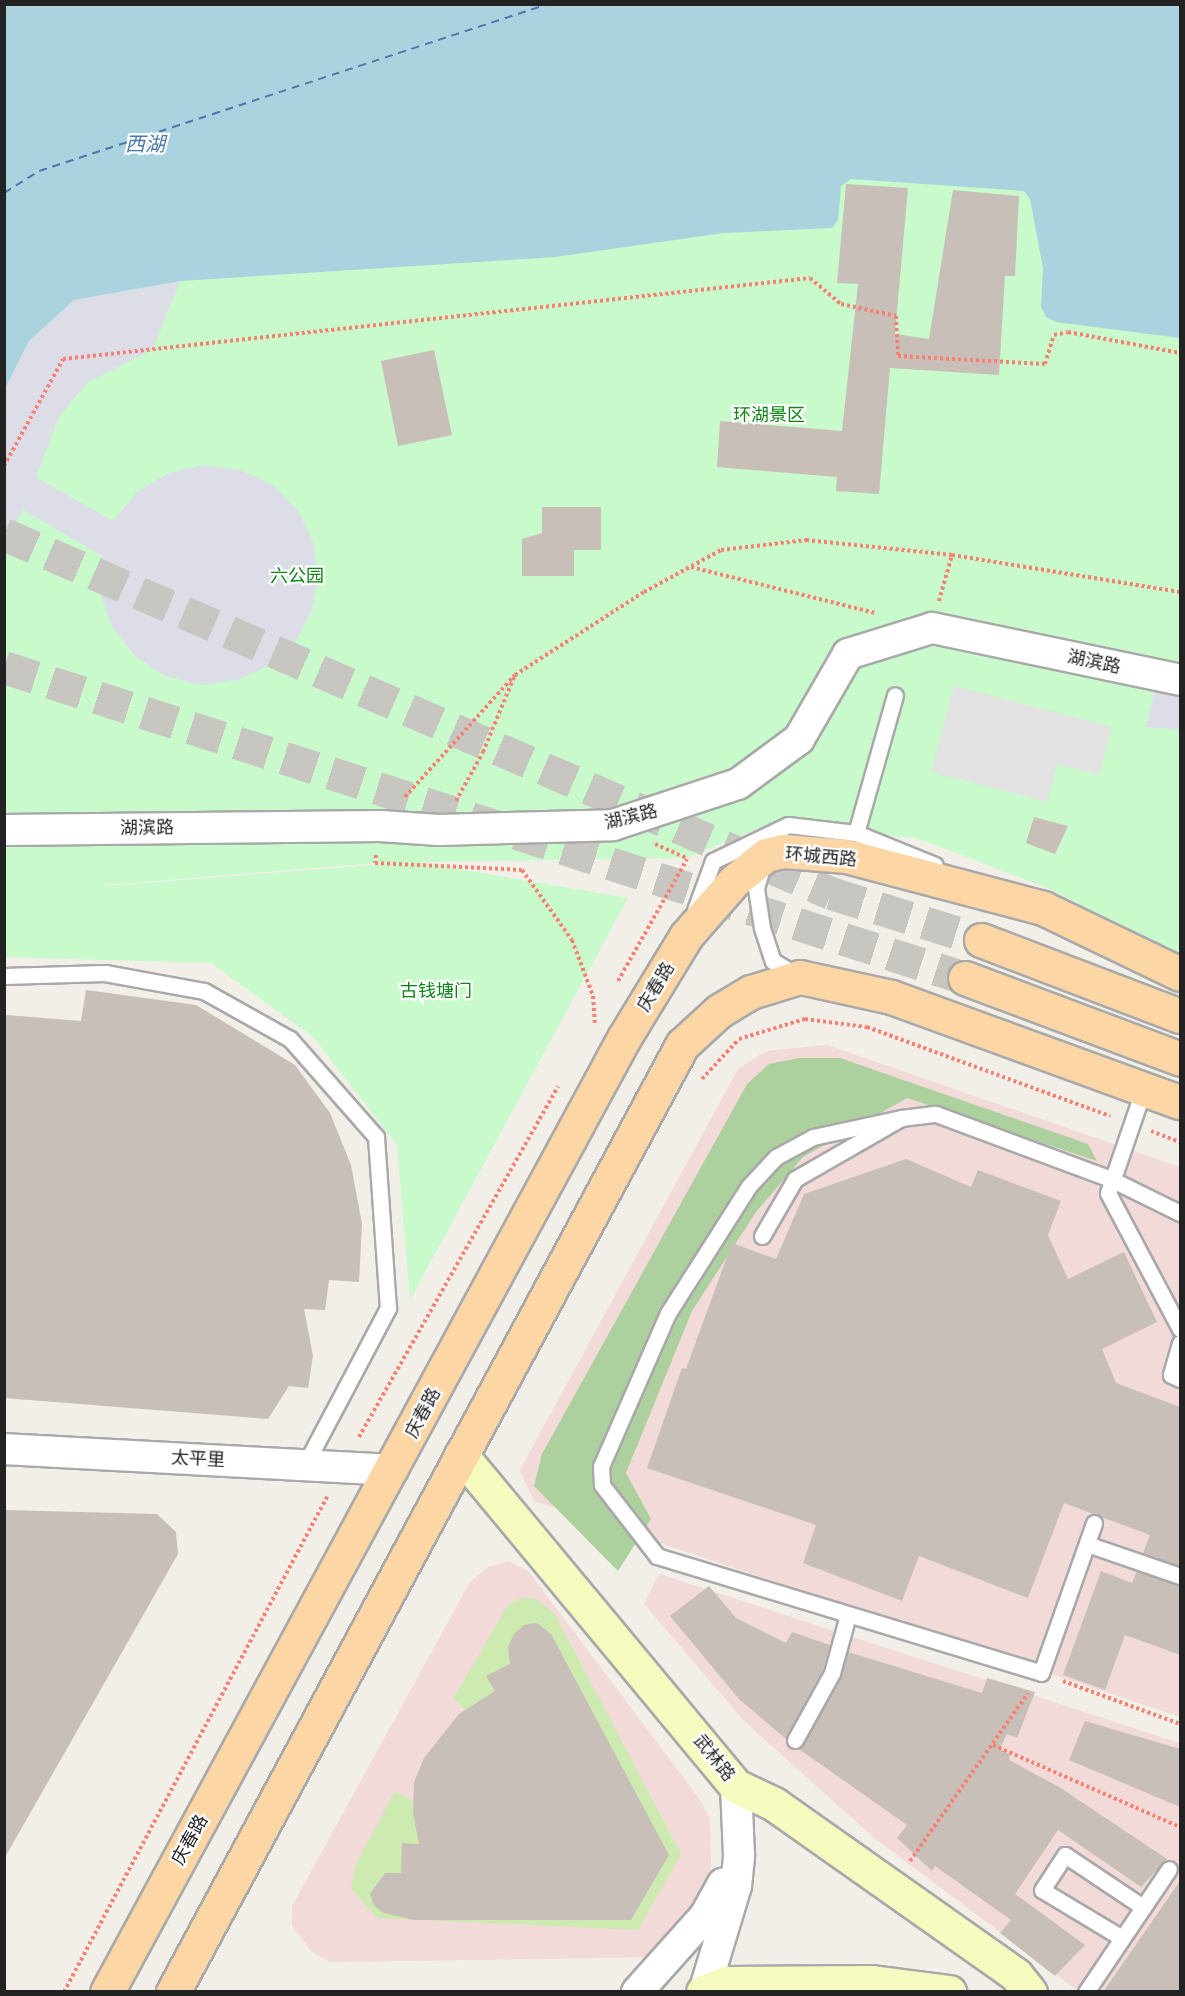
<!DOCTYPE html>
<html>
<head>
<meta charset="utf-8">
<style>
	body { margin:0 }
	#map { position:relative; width:1185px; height:1996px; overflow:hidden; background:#f2efe9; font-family:Poppins,"Noto Sans SC",sans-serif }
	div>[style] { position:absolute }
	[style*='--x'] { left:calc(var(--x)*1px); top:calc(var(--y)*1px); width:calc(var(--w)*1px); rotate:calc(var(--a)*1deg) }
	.commercial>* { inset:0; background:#f2dad9 }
	.grass>* { inset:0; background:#cdebb0 }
	.forest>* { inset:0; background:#add19e }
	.park>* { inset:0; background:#c8facc }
	.parking>* { inset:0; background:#e2e2e2 }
	.plaza>* { inset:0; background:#dddde8 }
	.water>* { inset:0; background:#aad3df }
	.ferry>* { height:1.5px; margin-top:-0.75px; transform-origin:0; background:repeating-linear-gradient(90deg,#4a7aab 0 8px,transparent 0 14px) }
	.building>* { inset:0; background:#c7bfb8 }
	.primary-tunnel>* { height:33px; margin-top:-16.5px; transform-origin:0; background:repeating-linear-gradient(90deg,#c8c6c1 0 33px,transparent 0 49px) }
	.path>* { height:4px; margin-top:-2px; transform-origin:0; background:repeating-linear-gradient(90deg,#fa8072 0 3px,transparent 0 6px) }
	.roads { filter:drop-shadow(2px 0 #a9a9a9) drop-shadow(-2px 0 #a9a9a9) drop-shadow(0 2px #a9a9a9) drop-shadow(0 -2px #a9a9a9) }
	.lane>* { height:15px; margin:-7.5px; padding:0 7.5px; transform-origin:7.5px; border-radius:7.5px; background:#fff }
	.street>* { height:30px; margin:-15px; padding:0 15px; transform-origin:15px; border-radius:15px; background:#fff }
	.secondary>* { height:33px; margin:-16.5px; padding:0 16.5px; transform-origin:16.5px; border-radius:16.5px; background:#f7fabf }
	.primary>* { height:33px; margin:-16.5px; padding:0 16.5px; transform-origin:16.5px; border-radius:16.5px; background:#fcd6a4 }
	span { translate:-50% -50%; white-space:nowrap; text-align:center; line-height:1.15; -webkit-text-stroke:4.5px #fff; paint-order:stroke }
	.park-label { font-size:18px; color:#0c8416 }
	.street-label { font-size:18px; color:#222 }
	.water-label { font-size:20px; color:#4a7aab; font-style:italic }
	.frame { position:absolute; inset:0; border:6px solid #222; pointer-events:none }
</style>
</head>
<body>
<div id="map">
	<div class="commercial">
		<i style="clip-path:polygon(827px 1045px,1180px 1167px,1180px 1717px,534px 1501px,520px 1470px,738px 1069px,766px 1051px)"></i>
		<i style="clip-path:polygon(510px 1561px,529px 1572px,698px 1797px,710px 1818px,711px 1866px,675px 1957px,330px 1962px,311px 1951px,292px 1926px,292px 1906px,470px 1582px,488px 1567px)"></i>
		<i style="clip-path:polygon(659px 1574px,1180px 1743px,1180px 1991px,1078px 1991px,873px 1837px,744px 1721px,644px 1604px)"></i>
	</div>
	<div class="grass">
		<i style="clip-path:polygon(520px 1598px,536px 1599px,555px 1614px,681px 1854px,638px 1930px,377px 1918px,351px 1888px,355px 1867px,395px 1791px,429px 1810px,478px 1721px,453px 1699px,508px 1605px)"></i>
	</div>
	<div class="forest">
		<i style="clip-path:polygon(799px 1058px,840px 1058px,1088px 1144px,1097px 1161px,907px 1098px,803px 1157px,756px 1212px,692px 1311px,626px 1473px,651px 1519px,618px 1571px,534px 1486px,542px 1454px,747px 1084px,769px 1064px)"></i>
	</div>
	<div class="park">
		<i style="clip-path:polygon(evenodd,5px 5px,1180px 5px,1180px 956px,1050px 889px,917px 838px,764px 826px,687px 858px,418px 862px,628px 898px,410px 1300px,397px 1145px,313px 1037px,211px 963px,5px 957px,5px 5px,375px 863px,398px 863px,106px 886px,107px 885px,375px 863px)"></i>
	</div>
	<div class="parking">
		<i style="clip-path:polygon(954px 686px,1112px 727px,1099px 775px,1057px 764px,1047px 802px,931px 772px)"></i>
	</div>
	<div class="plaza">
		<i style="clip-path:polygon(180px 281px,153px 349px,87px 383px,59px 417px,36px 477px,113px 521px,137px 492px,169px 473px,204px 465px,241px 470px,274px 486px,298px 511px,313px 541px,318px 576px,312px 610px,296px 641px,271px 665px,238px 680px,201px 685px,165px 676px,135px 656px,112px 627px,100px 592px,101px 555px,23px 510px,5px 543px,5px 389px,29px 341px,74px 300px)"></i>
		<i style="clip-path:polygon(1162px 661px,1180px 665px,1180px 730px,1146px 727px)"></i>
	</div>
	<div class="water">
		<i style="clip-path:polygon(5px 4px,1180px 5px,1180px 338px,1056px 322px,1046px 317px,1041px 307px,1043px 268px,1030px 199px,1024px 191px,851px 179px,841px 186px,838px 220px,832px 228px,724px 233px,555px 257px,180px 281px,74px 300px,29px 341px,5px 389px)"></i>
	</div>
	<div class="ferry">
		<i style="--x:4;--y:193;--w:41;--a:-32.2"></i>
		<i style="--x:39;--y:171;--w:536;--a:-18.16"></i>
	</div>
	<div class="building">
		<i style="clip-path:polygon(846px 184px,908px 188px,895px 334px,929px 339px,953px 190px,1019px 196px,1015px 276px,1005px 276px,999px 375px,890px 368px,879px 494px,836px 491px,837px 477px,717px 467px,720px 421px,842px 431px,858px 284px,837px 283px)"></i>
		<i style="clip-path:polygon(434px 350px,452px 435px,398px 446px,381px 361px)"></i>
		<i style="clip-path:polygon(542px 507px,601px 507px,601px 550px,574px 550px,574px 576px,522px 576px,522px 539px,542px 533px)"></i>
		<i style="clip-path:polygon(1034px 817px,1068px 826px,1055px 854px,1026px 843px)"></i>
		<i style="clip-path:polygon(86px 990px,196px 1005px,295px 1065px,330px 1113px,351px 1165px,362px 1224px,359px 1282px,329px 1280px,325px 1310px,304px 1309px,313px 1356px,308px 1388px,289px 1386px,268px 1419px,4px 1398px,6px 1015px,81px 1021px)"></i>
		<i style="clip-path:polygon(906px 1159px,971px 1187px,978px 1170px,1061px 1201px,1048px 1235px,1068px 1279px,1124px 1252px,1157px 1322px,1102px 1349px,1116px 1383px,1180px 1407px,1180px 1566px,1143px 1553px,1150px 1535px,1064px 1503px,1028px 1598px,919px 1556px,902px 1601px,803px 1563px,816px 1525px,647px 1468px,682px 1368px,686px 1369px,732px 1243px,776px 1259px,804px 1194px)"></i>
		<i style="clip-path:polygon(4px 1510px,157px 1514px,176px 1532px,178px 1554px,4px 1859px)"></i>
		<i style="clip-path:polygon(1101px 1571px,1132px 1583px,1137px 1571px,1180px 1586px,1180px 1655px,1125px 1635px,1105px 1690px,1063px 1675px)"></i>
		<i style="clip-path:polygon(709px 1586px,736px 1618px,786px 1643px,792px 1632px,830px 1645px,823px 1669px,786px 1739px,739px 1699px,670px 1616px)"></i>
		<i style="clip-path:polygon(537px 1623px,551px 1634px,669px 1855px,631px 1920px,414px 1920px,384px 1913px,374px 1906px,370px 1894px,385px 1873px,401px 1873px,402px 1843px,419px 1844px,413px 1813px,414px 1782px,424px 1758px,459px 1714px,495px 1691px,486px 1676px,510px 1664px,508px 1647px,514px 1634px,524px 1625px)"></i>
		<i style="clip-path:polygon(848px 1652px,982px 1693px,987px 1678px,1035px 1692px,1017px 1738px,1007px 1734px,1000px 1748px,1010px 1755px,1009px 1760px,1059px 1787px,1167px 1859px,1141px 1887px,1058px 1830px,1015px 1894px,1085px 1945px,1055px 1976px,1000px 1933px,1011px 1920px,935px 1866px,932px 1871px,897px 1838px,907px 1825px,799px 1749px,841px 1678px)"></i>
		<i style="clip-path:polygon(1085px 1721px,1180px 1749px,1180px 1807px,1069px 1760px)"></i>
		<i style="clip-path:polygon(1180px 1881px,1180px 1992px,1103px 1992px)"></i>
	</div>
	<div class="primary-tunnel">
		<i style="--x:4;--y:534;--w:902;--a:23.47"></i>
		<i style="--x:831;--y:893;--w:157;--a:17.4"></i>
		<i style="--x:4;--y:667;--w:1010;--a:17.93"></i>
	</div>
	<div class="path">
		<i style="--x:4;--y:466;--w:122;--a:-61.1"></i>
		<i style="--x:63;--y:359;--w:751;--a:-6.19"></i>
		<i style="--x:810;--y:278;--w:40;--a:40"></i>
		<i style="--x:841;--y:304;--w:56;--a:12.3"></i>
		<i style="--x:896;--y:316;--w:40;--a:87.1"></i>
		<i style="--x:898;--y:356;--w:147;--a:3.1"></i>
		<i style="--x:1045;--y:364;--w:30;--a:-73"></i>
		<i style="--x:1054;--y:335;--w:14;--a:-12"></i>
		<i style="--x:1068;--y:332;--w:114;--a:10.6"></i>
		<i style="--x:691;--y:567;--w:191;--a:14"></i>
		<i style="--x:939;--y:601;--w:48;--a:-74.2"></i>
		<i style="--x:405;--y:797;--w:164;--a:-48"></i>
		<i style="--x:515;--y:675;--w:153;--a:-32.8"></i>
		<i style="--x:644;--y:592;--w:88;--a:-28.6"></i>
		<i style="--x:721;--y:550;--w:86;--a:-6.7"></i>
		<i style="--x:806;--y:540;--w:147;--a:5.9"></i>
		<i style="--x:952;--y:555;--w:231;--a:9.2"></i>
		<i style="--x:456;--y:801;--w:56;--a:-61.1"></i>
		<i style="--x:483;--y:752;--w:81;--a:-67.5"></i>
		<i style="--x:655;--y:844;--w:35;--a:24"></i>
		<i style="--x:376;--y:855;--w:8;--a:97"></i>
		<i style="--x:375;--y:863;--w:147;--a:2.7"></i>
		<i style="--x:522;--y:870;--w:86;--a:54.5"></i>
		<i style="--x:572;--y:940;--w:60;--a:69.4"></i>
		<i style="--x:593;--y:996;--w:27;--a:86"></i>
		<i style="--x:618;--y:981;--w:140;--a:-60.5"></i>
		<i style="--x:702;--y:1079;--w:54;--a:-47.2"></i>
		<i style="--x:739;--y:1039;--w:69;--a:-16.9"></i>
		<i style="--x:805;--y:1019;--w:63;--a:7.4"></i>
		<i style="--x:867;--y:1027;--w:259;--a:20.1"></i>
		<i style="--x:1151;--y:1131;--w:31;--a:21"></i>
		<i style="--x:359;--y:1437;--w:403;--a:-60.4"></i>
		<i style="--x:1063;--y:1681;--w:125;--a:20.2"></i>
		<i style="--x:993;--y:1745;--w:204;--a:23.7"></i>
		<i style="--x:910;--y:1861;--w:205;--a:-54.9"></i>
		<i style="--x:64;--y:1992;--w:561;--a:-62.02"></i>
	</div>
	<div class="roads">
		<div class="lane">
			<i style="--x:856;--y:833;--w:143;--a:-74.2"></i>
			<i style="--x:763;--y:864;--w:25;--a:106"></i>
			<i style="--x:756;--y:888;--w:40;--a:81.5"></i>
			<i style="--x:762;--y:928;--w:35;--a:72"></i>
			<i style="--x:773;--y:961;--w:29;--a:31"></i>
			<i style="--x:695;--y:910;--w:52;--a:-69.8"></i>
			<i style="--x:713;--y:861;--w:83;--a:-25.6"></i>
			<i style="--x:788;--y:825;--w:68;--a:6.7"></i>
			<i style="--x:856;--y:833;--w:85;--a:22.1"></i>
			<i style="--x:4;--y:976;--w:101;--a:-1.7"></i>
			<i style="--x:105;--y:973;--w:101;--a:10.3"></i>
			<i style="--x:204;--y:991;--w:98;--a:29.2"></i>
			<i style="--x:290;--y:1039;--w:130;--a:48.7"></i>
			<i style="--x:376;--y:1137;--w:171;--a:86"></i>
			<i style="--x:388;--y:1308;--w:178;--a:117.9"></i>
			<i style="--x:1144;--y:1088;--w:111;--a:108.9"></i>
			<i style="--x:1108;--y:1193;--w:154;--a:62.1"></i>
			<i style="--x:901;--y:1118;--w:90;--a:167.8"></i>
			<i style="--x:813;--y:1137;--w:42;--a:151.6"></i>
			<i style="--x:776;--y:1157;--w:40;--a:133"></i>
			<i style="--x:749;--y:1186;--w:151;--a:122.5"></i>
			<i style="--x:668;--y:1313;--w:167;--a:113.6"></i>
			<i style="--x:601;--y:1466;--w:19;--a:87"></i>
			<i style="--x:602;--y:1485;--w:90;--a:52.2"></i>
			<i style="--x:657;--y:1556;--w:401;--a:16.9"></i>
			<i style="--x:1041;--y:1673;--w:159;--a:-70.5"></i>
			<i style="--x:762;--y:1236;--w:66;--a:-59.9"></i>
			<i style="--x:795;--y:1179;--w:122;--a:-29.9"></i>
			<i style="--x:901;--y:1118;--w:35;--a:-7"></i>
			<i style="--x:936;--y:1114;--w:189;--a:20.4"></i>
			<i style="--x:1113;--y:1180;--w:75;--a:26.2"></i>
			<i style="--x:1180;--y:1343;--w:33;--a:106"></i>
			<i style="--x:1171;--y:1375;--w:10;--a:24"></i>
			<i style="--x:1087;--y:1544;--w:98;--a:19"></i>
			<i style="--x:795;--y:1740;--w:77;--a:-61.1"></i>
			<i style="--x:832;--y:1673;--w:60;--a:-74.6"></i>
			<i style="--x:1122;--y:1938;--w:93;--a:-149"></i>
			<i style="--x:1042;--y:1890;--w:42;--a:-56.7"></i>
			<i style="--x:1065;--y:1855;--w:94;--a:33.7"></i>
			<i style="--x:1086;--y:1992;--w:148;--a:-56"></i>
		</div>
		<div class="street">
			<i style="--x:4;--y:830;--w:376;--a:-0.6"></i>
			<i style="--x:380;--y:826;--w:59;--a:3.9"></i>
			<i style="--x:439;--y:830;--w:174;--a:-1.6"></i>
			<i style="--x:613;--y:825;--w:132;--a:-18.2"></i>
			<i style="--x:738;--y:784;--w:76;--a:-36.4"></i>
			<i style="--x:799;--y:739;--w:98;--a:-60"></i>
			<i style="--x:848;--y:654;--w:88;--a:-17.2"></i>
			<i style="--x:932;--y:628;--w:253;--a:11.8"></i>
			<i style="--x:4;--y:1449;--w:389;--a:3.1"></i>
			<i style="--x:637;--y:1992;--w:102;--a:-48.2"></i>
			<i style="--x:705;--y:1916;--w:37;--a:-61"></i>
			<i style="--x:704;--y:1992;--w:111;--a:-73.2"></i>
			<i style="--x:736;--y:1886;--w:31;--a:-84"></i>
			<i style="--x:739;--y:1855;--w:69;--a:-92.5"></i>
		</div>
		<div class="secondary">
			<i style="--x:461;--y:1455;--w:430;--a:50.3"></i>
			<i style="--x:736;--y:1786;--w:42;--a:25.3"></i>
			<i style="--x:774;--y:1804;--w:296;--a:35.2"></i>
			<i style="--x:1016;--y:1975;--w:22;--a:51"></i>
			<i style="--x:703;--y:1992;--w:26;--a:-21"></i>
			<i style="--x:727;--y:1983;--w:145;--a:-0.4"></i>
			<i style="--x:872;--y:1982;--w:78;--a:7.4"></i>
		</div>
		<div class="primary">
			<i style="--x:981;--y:940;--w:213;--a:20.9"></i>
			<i style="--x:965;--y:978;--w:230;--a:20.6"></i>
			<i style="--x:107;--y:1992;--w:1085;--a:-61.55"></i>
			<i style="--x:624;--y:1038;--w:119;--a:-58.7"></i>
			<i style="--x:686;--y:936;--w:73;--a:-48.9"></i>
			<i style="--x:734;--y:881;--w:41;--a:-39.1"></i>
			<i style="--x:766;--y:855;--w:18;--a:-13"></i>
			<i style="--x:784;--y:851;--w:62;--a:4.6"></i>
			<i style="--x:846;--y:856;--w:204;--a:14.8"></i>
			<i style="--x:1043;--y:908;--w:152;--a:25.7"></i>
			<i style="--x:173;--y:1992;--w:1075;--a:-61.74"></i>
			<i style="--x:682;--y:1045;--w:50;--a:-42.6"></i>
			<i style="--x:719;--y:1011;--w:37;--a:-31"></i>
			<i style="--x:751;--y:992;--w:51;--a:-17"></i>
			<i style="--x:800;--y:977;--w:93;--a:12.4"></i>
			<i style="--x:891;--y:997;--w:307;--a:20"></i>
		</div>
	</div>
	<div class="park-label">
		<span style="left:769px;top:415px">环湖景区</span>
		<span style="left:297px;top:576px">六公园</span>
		<span style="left:436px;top:991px">古钱塘门</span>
	</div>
	<div class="street-label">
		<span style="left:1094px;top:662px;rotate:12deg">湖滨路</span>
		<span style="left:631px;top:817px;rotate:-14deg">湖滨路</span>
		<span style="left:147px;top:828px;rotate:-1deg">湖滨路</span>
		<span style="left:821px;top:857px;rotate:5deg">环城西路</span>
		<span style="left:656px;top:987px;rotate:-59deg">庆春路</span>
		<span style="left:423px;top:1413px;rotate:-62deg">庆春路</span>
		<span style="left:198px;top:1459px;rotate:3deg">太平里</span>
		<span style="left:714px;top:1758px;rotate:51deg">武林路</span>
		<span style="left:190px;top:1840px;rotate:-61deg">庆春路</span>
	</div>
	<div class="water-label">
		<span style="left:145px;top:144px">西湖</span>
	</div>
	<div class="frame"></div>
</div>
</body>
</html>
